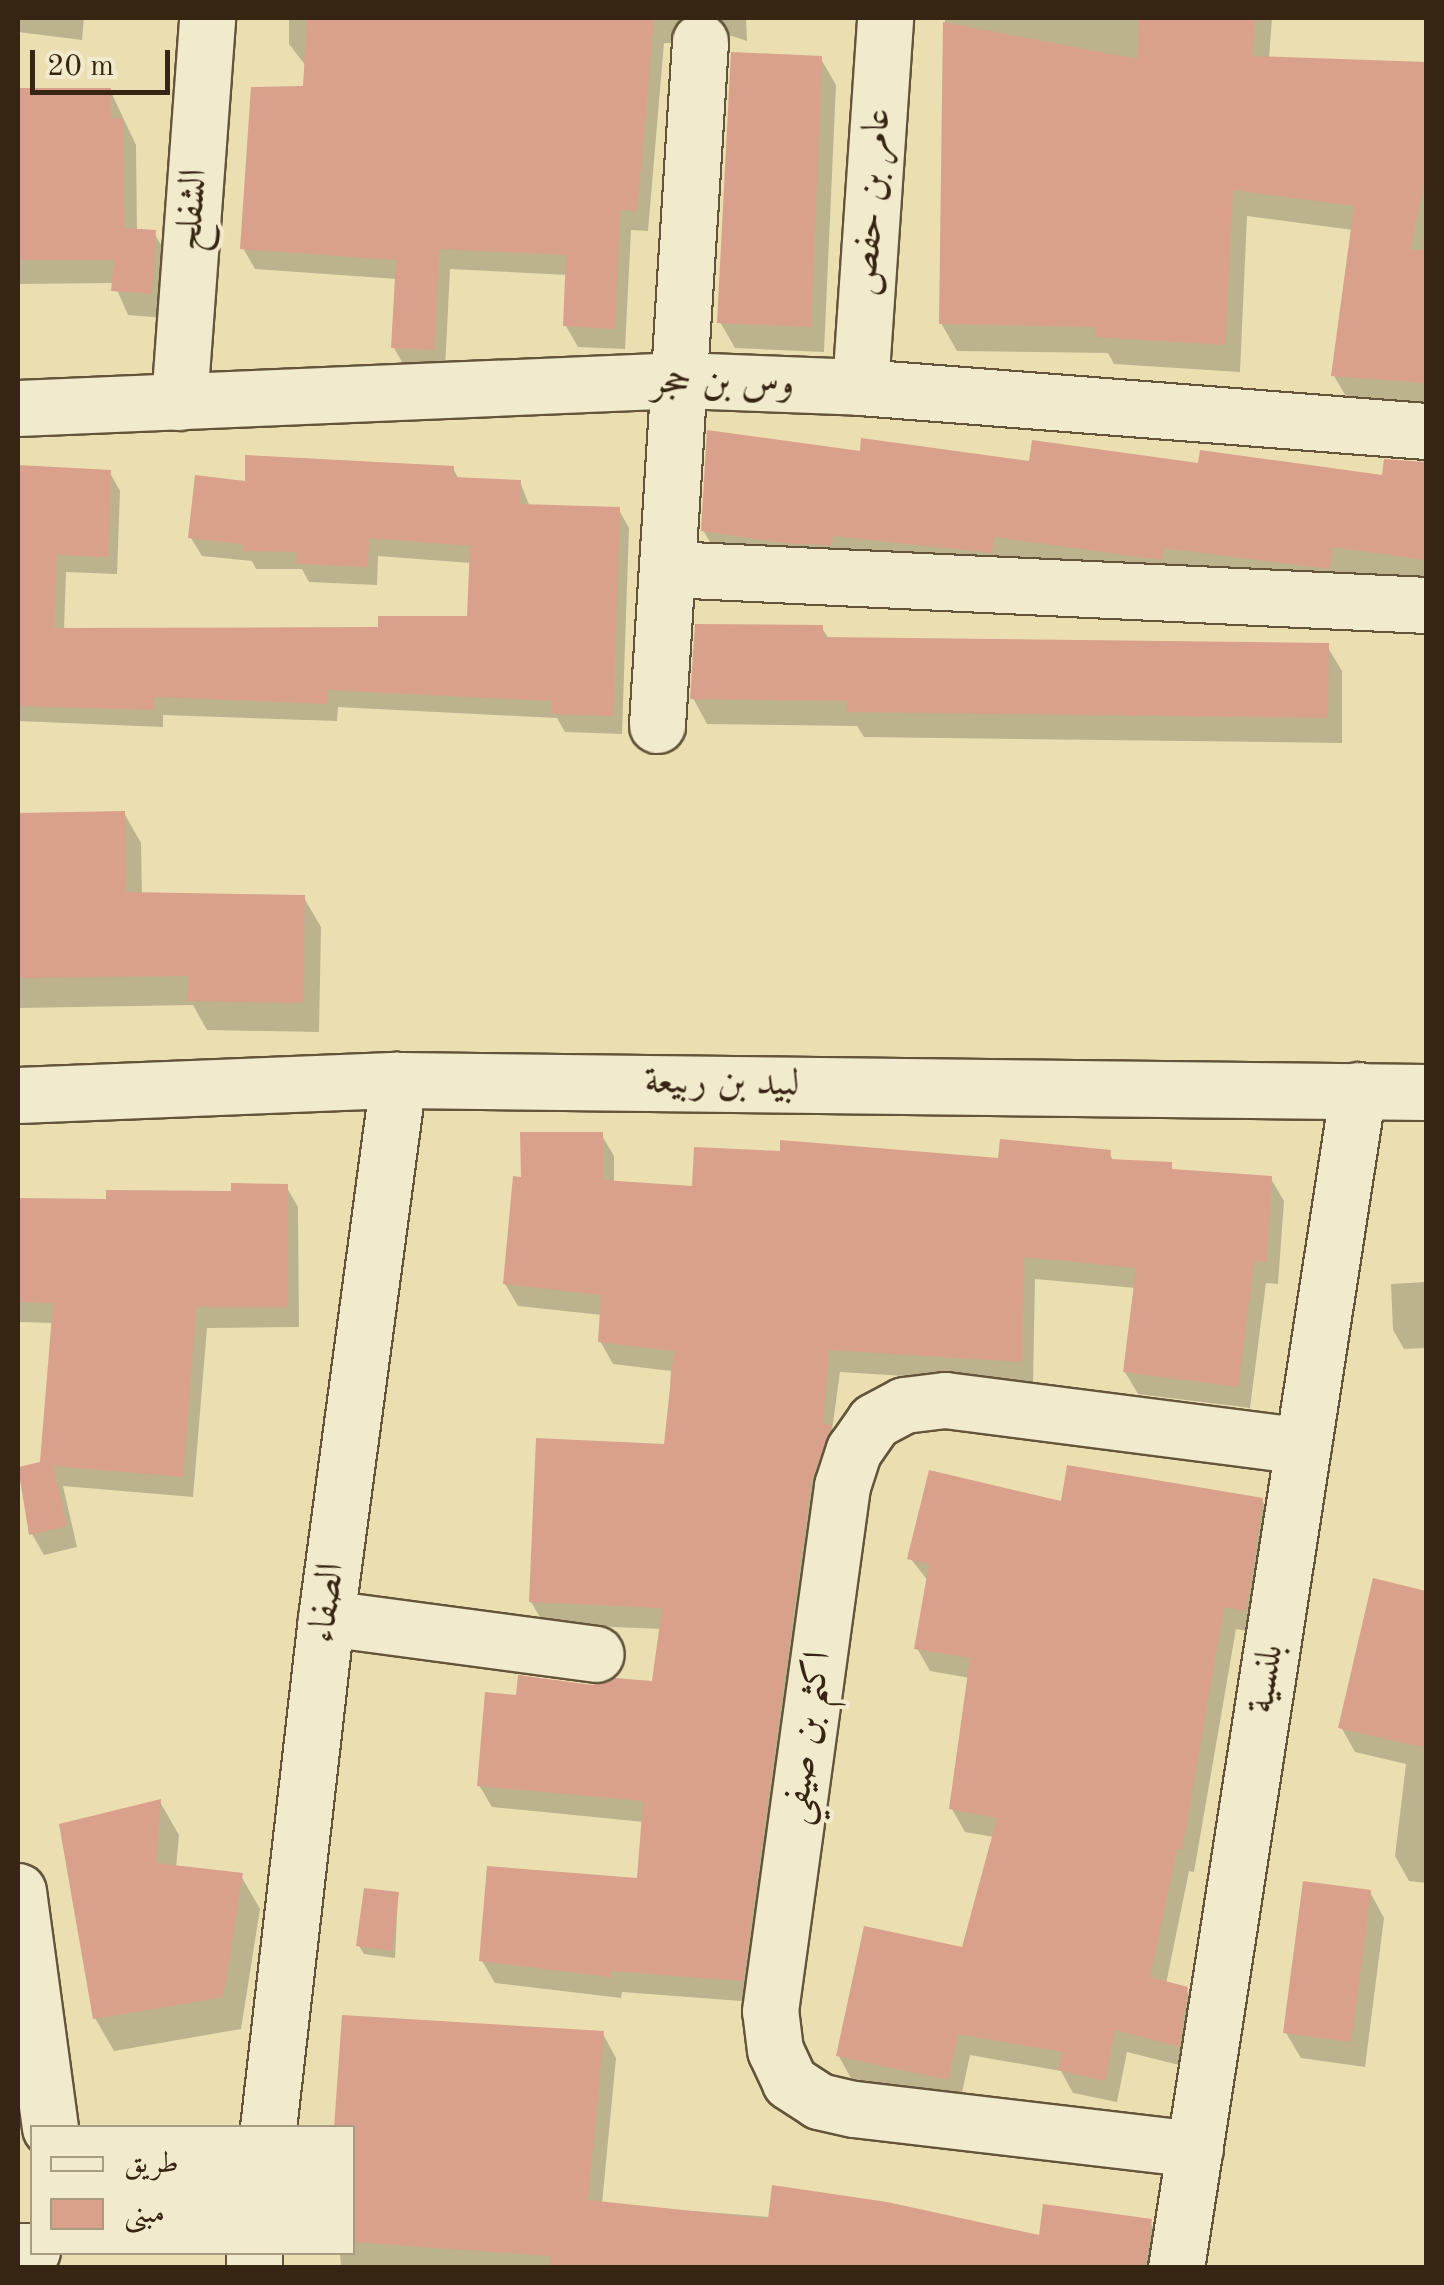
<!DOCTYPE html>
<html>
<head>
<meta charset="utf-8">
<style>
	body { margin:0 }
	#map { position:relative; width:1444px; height:2285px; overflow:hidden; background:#ebdfb2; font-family:"Old Standard TT",Amiri,serif }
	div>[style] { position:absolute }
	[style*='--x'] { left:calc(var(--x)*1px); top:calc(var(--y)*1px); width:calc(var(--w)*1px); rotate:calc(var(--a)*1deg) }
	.shadow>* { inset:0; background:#0003 }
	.building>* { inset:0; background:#d9a08b }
	.roads { filter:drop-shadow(2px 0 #63543a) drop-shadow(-2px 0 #63543a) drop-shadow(0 2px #63543a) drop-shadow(0 -2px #63543a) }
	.minor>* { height:55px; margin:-27.5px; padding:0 27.5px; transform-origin:27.5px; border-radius:27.5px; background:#f2eacd }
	span { translate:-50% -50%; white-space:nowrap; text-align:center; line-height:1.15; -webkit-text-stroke:8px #f2eacd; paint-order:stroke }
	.street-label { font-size:38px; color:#362512 }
	.frame { position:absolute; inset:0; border:20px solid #362512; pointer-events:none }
	.legend { position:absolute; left:30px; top:2125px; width:325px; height:130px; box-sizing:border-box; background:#f2eacd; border:2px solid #a79b82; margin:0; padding:12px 18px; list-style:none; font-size:30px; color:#362512 }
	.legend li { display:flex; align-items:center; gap:20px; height:50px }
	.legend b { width:50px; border:2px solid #a79b82 }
	.scale { position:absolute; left:30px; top:50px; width:140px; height:45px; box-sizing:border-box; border:5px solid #362512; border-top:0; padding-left:12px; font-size:30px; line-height:35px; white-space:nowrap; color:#362512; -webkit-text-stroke:8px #f2eacd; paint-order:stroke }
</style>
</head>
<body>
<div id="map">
	<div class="shadow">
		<i style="clip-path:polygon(18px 18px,84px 18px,82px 40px,18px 32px)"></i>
		<i style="clip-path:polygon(289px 18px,746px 18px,747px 41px,714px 30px,688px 43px,664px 43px,648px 231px,631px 230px,625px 349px,578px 347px,566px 326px,568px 275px,450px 269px,445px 370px,406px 369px,394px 348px,397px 279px,255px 269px,243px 248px,305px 89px,306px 66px,289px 44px)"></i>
		<i style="clip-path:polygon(945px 18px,1272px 18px,1269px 59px,1426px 64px,1426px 409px,1350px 403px,1334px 376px,1353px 230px,1247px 216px,1240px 372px,1114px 364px,1108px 353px,957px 351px,941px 323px)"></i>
		<i style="clip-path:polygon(821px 59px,836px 85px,824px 352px,735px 348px,720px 322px)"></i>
		<i style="clip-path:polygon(110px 90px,136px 145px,137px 232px,154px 233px,168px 257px,165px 318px,128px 315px,114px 283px,18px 284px,18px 91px)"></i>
		<i style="clip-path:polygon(862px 454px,1384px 478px,1386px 462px,1426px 465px,1426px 583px,1346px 572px,1343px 594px,718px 556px,703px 530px)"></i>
		<i style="clip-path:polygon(18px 468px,110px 473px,120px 491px,117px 574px,66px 572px,64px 630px,380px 629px,469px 618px,471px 563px,378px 556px,377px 585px,309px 582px,302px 569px,256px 569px,252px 561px,202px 556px,191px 538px,247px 484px,453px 468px,459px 480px,520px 482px,530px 507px,619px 510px,629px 528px,622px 734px,565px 732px,557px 718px,338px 707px,337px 721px,163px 715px,163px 727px,18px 721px)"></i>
		<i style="clip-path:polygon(822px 628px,829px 639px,1327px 646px,1342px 671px,1342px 743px,864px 737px,857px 726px,707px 724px,693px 698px)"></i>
		<i style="clip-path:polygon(124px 813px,141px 843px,142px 895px,304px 898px,321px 927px,319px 1032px,207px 1030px,193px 1005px,18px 1008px,18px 815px)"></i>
		<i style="clip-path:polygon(601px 1134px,614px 1156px,614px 1183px,694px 1189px,1109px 1153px,1114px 1162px,1170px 1165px,1174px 1172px,1271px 1179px,1284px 1201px,1278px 1284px,1266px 1283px,1250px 1408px,1138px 1394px,1125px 1372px,1136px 1288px,1035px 1279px,1033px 1384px,840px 1372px,754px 2002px,622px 1992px,621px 1998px,495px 1983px,482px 1961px,639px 1880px,644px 1822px,492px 1807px,479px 1785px,518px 1698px,655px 1684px,662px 1629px,544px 1624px,531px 1602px,667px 1446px,671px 1371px,613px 1364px,600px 1341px,602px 1315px,518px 1306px,505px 1284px,523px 1180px)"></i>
		<i style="clip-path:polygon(286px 1186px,298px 1207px,299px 1327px,207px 1328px,193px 1497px,63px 1486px,77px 1547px,44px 1555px,32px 1534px,18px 1470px,43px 1464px,54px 1323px,18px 1322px,18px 1201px,109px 1202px)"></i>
		<i style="clip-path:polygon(1426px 1234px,1426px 1348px,1404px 1349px,1393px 1330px,1391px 1284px,1426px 1282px)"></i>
		<i style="clip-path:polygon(1262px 1500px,1275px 1523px,1258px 1633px,1236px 1629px,1194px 1872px,1189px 1871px,1166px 1984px,1186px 1989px,1199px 2012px,1191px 2068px,1127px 2052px,1117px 2102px,1073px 2093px,1061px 2071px,970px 2055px,960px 2102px,851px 2078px,838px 2055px,964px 1950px,994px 1837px,965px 1832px,952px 1809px,970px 1678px,930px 1671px,917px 1648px,929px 1582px,910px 1558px,1063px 1505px)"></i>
		<i style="clip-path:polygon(1374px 1581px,1426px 1593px,1426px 1883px,1409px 1881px,1395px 1856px,1406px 1764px,1355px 1752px,1341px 1727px)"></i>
		<i style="clip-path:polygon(160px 1802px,179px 1835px,176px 1868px,241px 1876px,260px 1909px,241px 2029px,114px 2051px,95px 2018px)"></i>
		<i style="clip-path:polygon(1370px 1892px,1384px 1918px,1365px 2067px,1301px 2058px,1286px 2033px)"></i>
		<i style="clip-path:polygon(398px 1894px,395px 1958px,364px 1954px,359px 1946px)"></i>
		<i style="clip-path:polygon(603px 2034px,616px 2058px,602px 2204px,1041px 2238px,1150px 2222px,1164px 2246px,1162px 2268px,341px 2268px,340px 2252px,352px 2252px,352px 2128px)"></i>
	</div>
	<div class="building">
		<i style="clip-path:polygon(307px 18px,654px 18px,637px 211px,620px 210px,615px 329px,563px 326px,566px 255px,439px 249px,434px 350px,391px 348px,396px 260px,240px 249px,251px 87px,303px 86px)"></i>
		<i style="clip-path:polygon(1139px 18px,1255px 18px,1252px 56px,1426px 62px,1426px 174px,1410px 250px,1426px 250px,1426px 383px,1331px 376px,1354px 206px,1233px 190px,1225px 345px,1095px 337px,1096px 327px,939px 324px,943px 22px,1137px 59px)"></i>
		<i style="clip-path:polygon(731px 52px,822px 56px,811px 327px,717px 323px)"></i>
		<i style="clip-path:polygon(18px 88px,111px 88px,111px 119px,123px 118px,124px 228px,156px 230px,152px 294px,111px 291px,114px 260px,18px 260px)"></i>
		<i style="clip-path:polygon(707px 430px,860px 451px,861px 438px,1029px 461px,1032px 440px,1198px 463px,1200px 450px,1382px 475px,1384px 459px,1426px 462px,1426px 560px,1333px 547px,1329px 569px,1164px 548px,1162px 560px,994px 537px,992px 553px,833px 536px,832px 545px,793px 544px,701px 531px)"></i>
		<i style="clip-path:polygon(245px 455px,454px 466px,453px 477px,521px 480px,520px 504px,620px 507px,613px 716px,552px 714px,552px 701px,328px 690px,328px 704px,154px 697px,153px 710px,18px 706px,18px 465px,111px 470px,108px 557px,57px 555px,54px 628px,378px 627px,378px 616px,467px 616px,470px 546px,369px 538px,368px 567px,296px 564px,297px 552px,243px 551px,243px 544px,188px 538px,195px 475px,245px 481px)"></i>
		<i style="clip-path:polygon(695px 624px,823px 625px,823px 637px,1329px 643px,1328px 718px,847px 712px,847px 701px,690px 699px)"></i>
		<i style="clip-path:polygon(125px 811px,126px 892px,305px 895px,303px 1003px,187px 1001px,188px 976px,18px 978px,18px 813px)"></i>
		<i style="clip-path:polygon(520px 1132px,603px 1132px,603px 1180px,692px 1186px,694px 1147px,780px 1151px,780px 1140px,998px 1158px,1000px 1139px,1111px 1150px,1110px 1159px,1172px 1162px,1172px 1169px,1272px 1176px,1266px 1262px,1254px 1261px,1238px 1387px,1123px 1372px,1136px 1268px,1024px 1257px,1022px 1362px,829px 1350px,823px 1424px,832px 1425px,811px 1481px,743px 1981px,610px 1971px,610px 1977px,479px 1961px,487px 1866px,637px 1878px,643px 1801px,477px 1786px,485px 1692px,516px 1695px,518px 1675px,592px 1685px,615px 1678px,652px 1681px,662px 1608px,529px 1602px,536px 1438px,664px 1444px,674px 1351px,598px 1342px,601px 1295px,503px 1284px,513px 1176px,521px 1177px)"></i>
		<i style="clip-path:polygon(231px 1183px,288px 1184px,288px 1307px,196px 1307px,183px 1477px,53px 1466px,67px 1526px,29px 1535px,18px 1467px,40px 1462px,53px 1303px,18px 1302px,18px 1198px,106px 1199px,106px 1190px,231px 1191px)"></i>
		<i style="clip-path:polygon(1067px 1465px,1263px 1498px,1246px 1611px,1224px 1607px,1182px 1850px,1177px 1849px,1150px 1977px,1188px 1987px,1179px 2047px,1115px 2030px,1105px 2081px,1058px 2070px,1062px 2052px,958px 2034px,948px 2080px,836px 2056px,864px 1926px,962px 1947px,997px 1818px,949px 1809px,970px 1658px,914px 1649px,929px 1564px,907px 1559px,929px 1470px,1061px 1501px)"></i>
		<i style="clip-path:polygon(1373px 1578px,1426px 1591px,1426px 1748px,1338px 1728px)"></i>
		<i style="clip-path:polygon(161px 1799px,156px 1863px,243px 1873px,223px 1997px,93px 2019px,59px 1824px)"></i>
		<i style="clip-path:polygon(1303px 1881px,1371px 1890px,1351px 2042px,1283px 2033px)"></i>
		<i style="clip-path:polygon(364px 1888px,399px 1892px,392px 1951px,356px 1946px)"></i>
		<i style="clip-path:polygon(342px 2015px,604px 2031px,588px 2200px,768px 2219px,772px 2185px,887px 2202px,1039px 2235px,1043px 2204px,1152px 2219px,1145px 2268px,549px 2268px,550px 2256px,352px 2242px,352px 2128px,334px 2128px)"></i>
	</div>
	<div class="roads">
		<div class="minor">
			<i style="--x:860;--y:387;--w:370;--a:-86.1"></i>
			<i style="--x:179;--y:402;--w:385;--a:-85.8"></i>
			<i style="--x:18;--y:408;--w:664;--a:-2.42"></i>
			<i style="--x:681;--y:380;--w:179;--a:2.2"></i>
			<i style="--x:860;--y:387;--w:568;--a:4.45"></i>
			<i style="--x:669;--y:569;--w:758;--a:2.72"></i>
			<i style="--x:657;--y:725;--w:685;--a:-86.4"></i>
			<i style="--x:18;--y:1095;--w:380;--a:-2.3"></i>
			<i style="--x:398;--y:1080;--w:1028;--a:0.67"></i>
			<i style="--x:326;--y:1618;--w:272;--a:7.6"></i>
			<i style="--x:18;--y:1891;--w:239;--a:82.3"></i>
			<i style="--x:268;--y:2128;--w:513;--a:-83.51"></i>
			<i style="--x:326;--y:1618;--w:543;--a:-82.38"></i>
			<i style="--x:1195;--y:2149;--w:344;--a:-173.3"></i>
			<i style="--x:853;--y:2109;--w:35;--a:-167"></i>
			<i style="--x:819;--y:2101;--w:35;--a:-147"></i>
			<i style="--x:790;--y:2082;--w:35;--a:-115"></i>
			<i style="--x:775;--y:2050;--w:39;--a:-97"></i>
			<i style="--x:770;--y:2011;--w:530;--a:-82.19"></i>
			<i style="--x:842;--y:1486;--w:38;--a:-72"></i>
			<i style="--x:854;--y:1450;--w:35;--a:-55"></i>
			<i style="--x:874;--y:1421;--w:34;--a:-28"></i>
			<i style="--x:904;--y:1405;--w:41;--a:-7"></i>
			<i style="--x:945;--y:1400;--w:361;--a:7.3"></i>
			<i style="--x:18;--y:2251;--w:14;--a:0"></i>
			<i style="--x:254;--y:2268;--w:16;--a:-90"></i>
			<i style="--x:1176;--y:2268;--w:1192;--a:-81.22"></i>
		</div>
	</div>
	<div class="street-label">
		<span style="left:873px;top:202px;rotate:-86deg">عامر بن حفص</span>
		<span style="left:193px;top:210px;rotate:-86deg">الشفلح</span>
		<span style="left:723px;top:384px;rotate:1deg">وس بن حجر</span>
		<span style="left:722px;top:1084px;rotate:1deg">لبيد بن ربيعة</span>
		<span style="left:328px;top:1603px;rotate:-83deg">الصفاء</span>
		<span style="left:1267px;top:1679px;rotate:-81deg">بلنسية</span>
		<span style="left:808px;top:1738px;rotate:-82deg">اكثم بن صيفي</span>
	</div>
	<div class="frame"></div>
	<ul class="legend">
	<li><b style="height:12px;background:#f2eacd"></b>طريق</li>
	<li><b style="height:28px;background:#d9a08b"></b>مبنى</li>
	</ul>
	<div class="scale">20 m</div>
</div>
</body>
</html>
